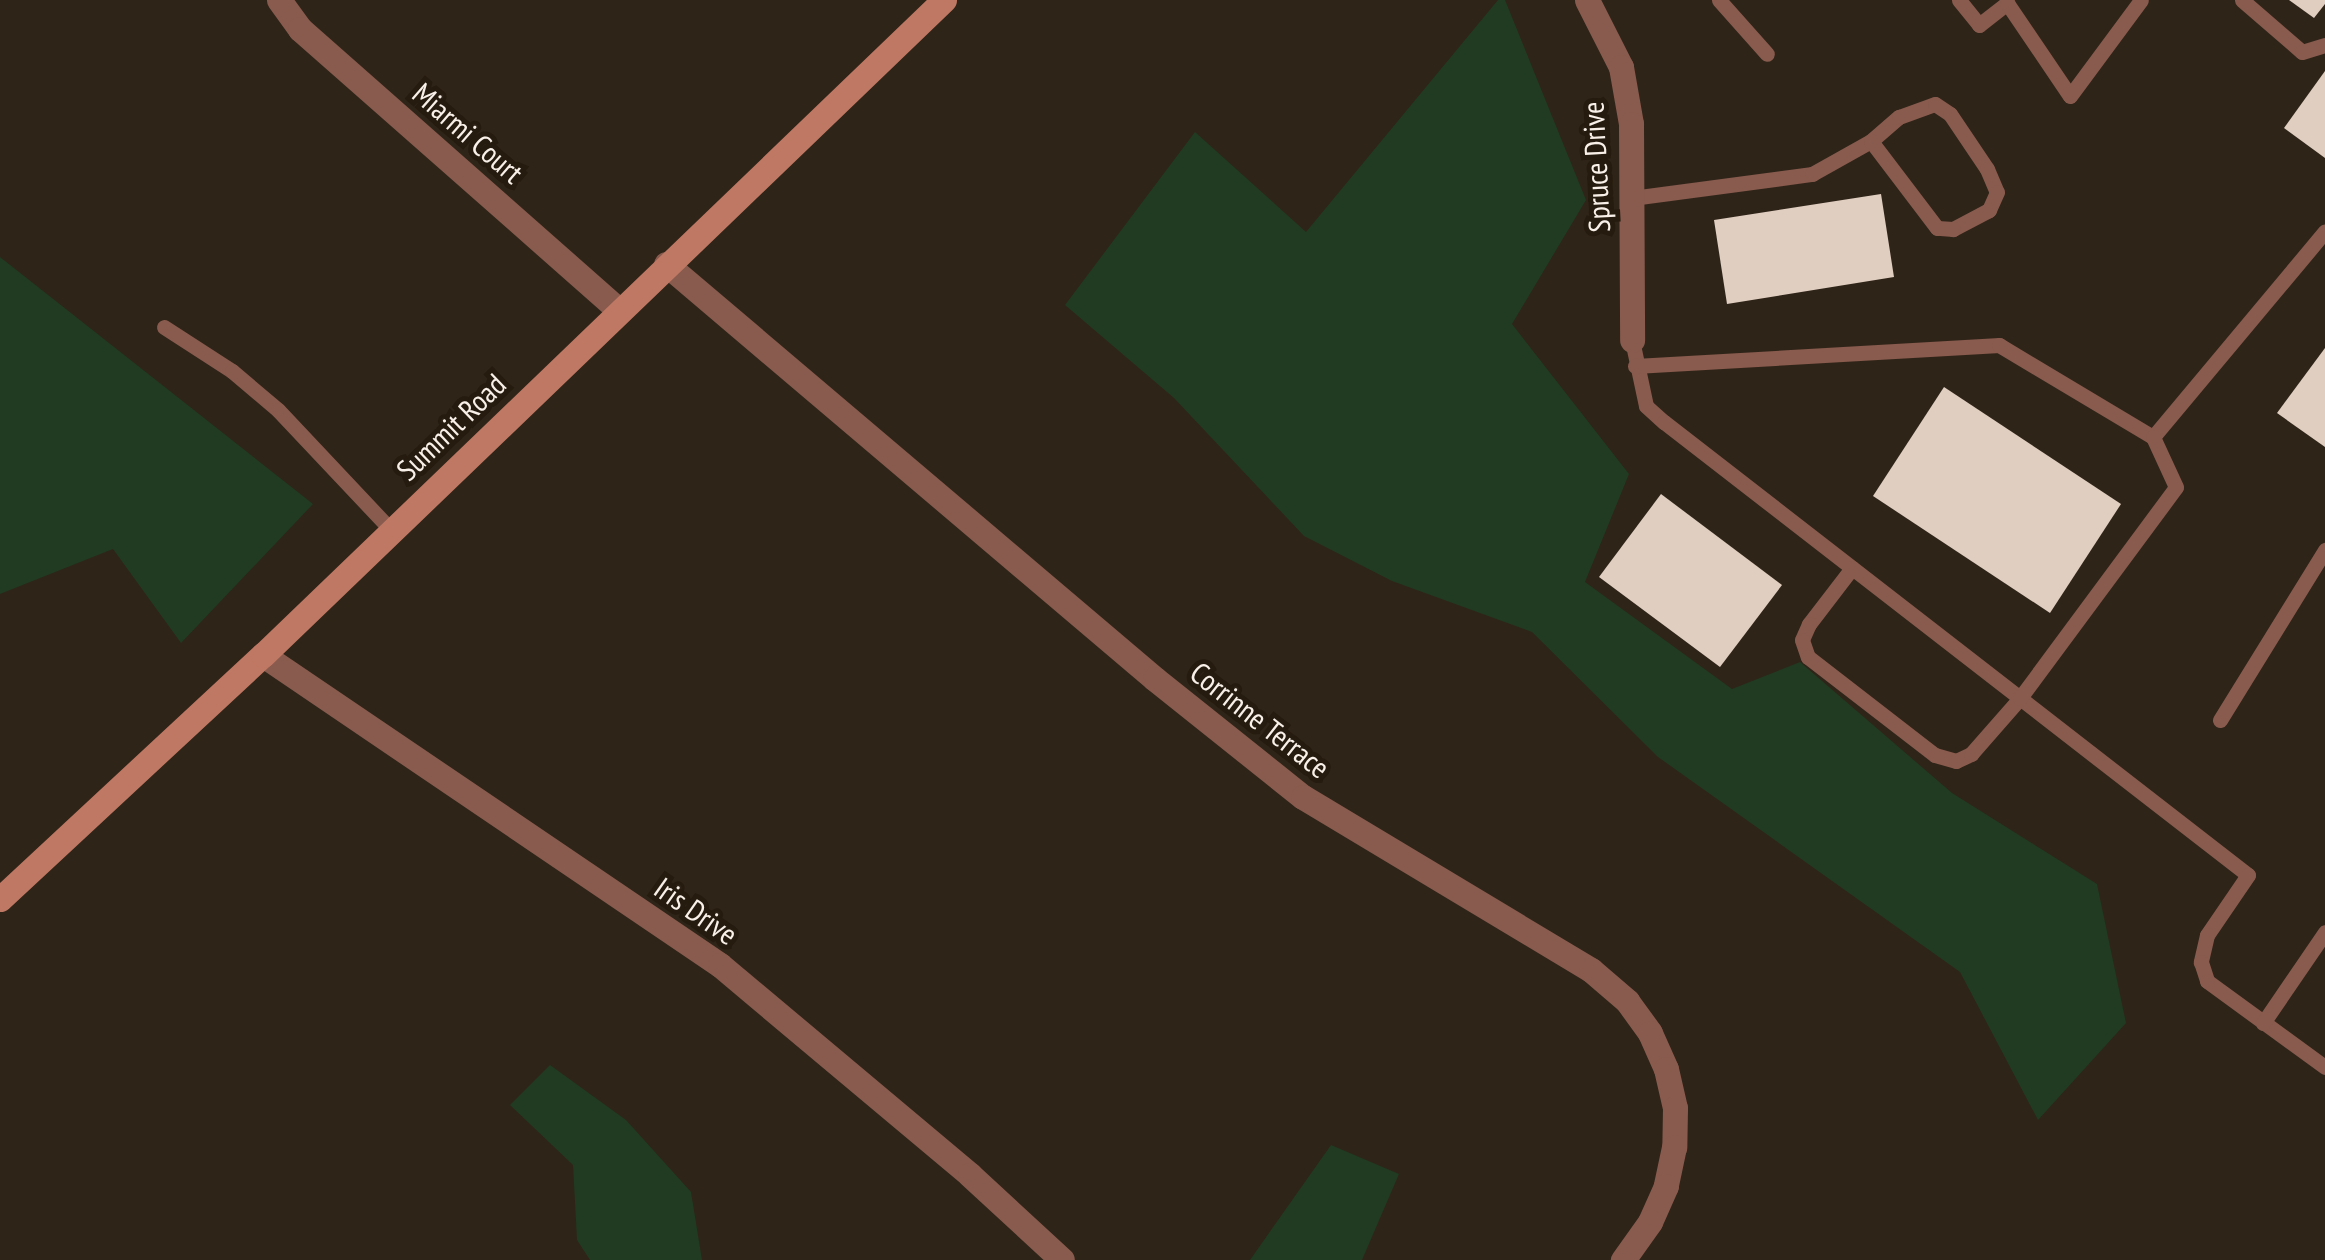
<!DOCTYPE html>
<html>
<head>
<meta charset="utf-8">
<style>
	body { margin:0 }
	#map { position:relative; width:2325px; height:1260px; overflow:hidden; background:#2f2418; font-family:"PT Sans Narrow",sans-serif }
	div>[style] { position:absolute }
	[style*='--x'] { left:calc(var(--x)*1px); top:calc(var(--y)*1px); width:calc(var(--w)*1px); rotate:calc(var(--a)*1deg) }
	.green>* { inset:0; background:#203b21 }
	.building>* { inset:0; background:#e0cec1 }
	.service>* { height:15px; margin:-7.5px; padding:0 7.5px; transform-origin:7.5px; border-radius:7.5px; background:#885b4e }
	.minor>* { height:25px; margin:-12.5px; padding:0 12.5px; transform-origin:12.5px; border-radius:12.5px; background:#885b4e }
	.secondary>* { height:25px; margin:-12.5px; padding:0 12.5px; transform-origin:12.5px; border-radius:12.5px; background:#bf7863 }
	span { translate:-50% -50%; white-space:nowrap; text-align:center; line-height:1.15; -webkit-text-stroke:10px #251b0e; paint-order:stroke }
	.street-label { font-size:30px; color:#f9f1e9 }
</style>
</head>
<body>
<div id="map">
	<div class="green">
		<i style="clip-path:polygon(1498px 0,1505px 0,1586px 200px,1512px 324px,1629px 474px,1585px 582px,1732px 689px,1800px 662px,1952px 793px,2097px 884px,2126px 1023px,2038px 1120px,1960px 972px,1658px 757px,1532px 632px,1392px 581px,1304px 536px,1174px 398px,1065px 305px,1195px 132px,1306px 232px)"></i>
		<i style="clip-path:polygon(0 257px,313px 504px,181px 643px,113px 549px,0 594px)"></i>
		<i style="clip-path:polygon(550px 1065px,626px 1120px,691px 1192px,702px 1260px,590px 1260px,577px 1240px,573px 1165px,510px 1105px)"></i>
		<i style="clip-path:polygon(1331px 1145px,1399px 1174px,1362px 1260px,1250px 1260px)"></i>
	</div>
	<div class="building">
		<i style="clip-path:polygon(2289px 0,2325px 0,2325px 4px,2314px 18px)"></i>
		<i style="clip-path:polygon(2325px 71px,2325px 158px,2284px 128px)"></i>
		<i style="clip-path:polygon(1881px 194px,1894px 277px,1727px 304px,1714px 220px)"></i>
		<i style="clip-path:polygon(2325px 348px,2325px 447px,2277px 413px)"></i>
		<i style="clip-path:polygon(1944px 387px,2121px 504px,2050px 613px,1873px 496px)"></i>
		<i style="clip-path:polygon(1661px 494px,1782px 585px,1720px 667px,1599px 577px)"></i>
	</div>
	<div class="service">
		<i style="--x:1719;--y:0;--w:72;--a:48.4"></i>
		<i style="--x:1959;--y:0;--w:32;--a:51"></i>
		<i style="--x:1979;--y:25;--w:36;--a:-38"></i>
		<i style="--x:2007;--y:3;--w:112;--a:55.9"></i>
		<i style="--x:2070;--y:96;--w:119;--a:-53.5"></i>
		<i style="--x:2242;--y:0;--w:79;--a:40.9"></i>
		<i style="--x:2302;--y:52;--w:24;--a:-17"></i>
		<i style="--x:1632;--y:198;--w:182;--a:-7.6"></i>
		<i style="--x:1812;--y:174;--w:68;--a:-29.2"></i>
		<i style="--x:1871;--y:141;--w:37;--a:-41"></i>
		<i style="--x:1899;--y:117;--w:38;--a:-20"></i>
		<i style="--x:1935;--y:104;--w:18;--a:34"></i>
		<i style="--x:1950;--y:114;--w:66;--a:56.1"></i>
		<i style="--x:1987;--y:169;--w:25;--a:67"></i>
		<i style="--x:1997;--y:192;--w:20;--a:114"></i>
		<i style="--x:1989;--y:210;--w:41;--a:152.2"></i>
		<i style="--x:1953;--y:229;--w:16;--a:-176"></i>
		<i style="--x:1937;--y:228;--w:109;--a:-127.2"></i>
		<i style="--x:164;--y:327;--w:81;--a:32.9"></i>
		<i style="--x:232;--y:371;--w:60;--a:40.3"></i>
		<i style="--x:278;--y:410;--w:165;--a:46.7"></i>
		<i style="--x:1632;--y:340;--w:67;--a:78"></i>
		<i style="--x:1646;--y:406;--w:24;--a:42"></i>
		<i style="--x:1664;--y:422;--w:739;--a:37.8"></i>
		<i style="--x:2248;--y:875;--w:73;--a:124.3"></i>
		<i style="--x:2207;--y:935;--w:28;--a:103"></i>
		<i style="--x:2201;--y:962;--w:20;--a:72"></i>
		<i style="--x:2207;--y:981;--w:146;--a:36.1"></i>
		<i style="--x:1635;--y:366;--w:365;--a:-3.3"></i>
		<i style="--x:1999;--y:345;--w:179;--a:30.9"></i>
		<i style="--x:2153;--y:437;--w:268;--a:-50.1"></i>
		<i style="--x:1852;--y:568;--w:71;--a:127.5"></i>
		<i style="--x:1809;--y:624;--w:17;--a:114"></i>
		<i style="--x:1802;--y:640;--w:18;--a:71"></i>
		<i style="--x:1808;--y:657;--w:160;--a:37.7"></i>
		<i style="--x:1935;--y:755;--w:22;--a:16"></i>
		<i style="--x:1956;--y:761;--w:17;--a:-25"></i>
		<i style="--x:1971;--y:754;--w:74;--a:-48.8"></i>
		<i style="--x:2020;--y:698;--w:262;--a:-53.5"></i>
		<i style="--x:2176;--y:487;--w:55;--a:-114.7"></i>
		<i style="--x:2220;--y:720;--w:200;--a:-58.3"></i>
		<i style="--x:2263;--y:1023;--w:110;--a:-55.7"></i>
	</div>
	<div class="minor">
		<i style="--x:279;--y:0;--w:36;--a:54"></i>
		<i style="--x:300;--y:29;--w:425;--a:41.4"></i>
		<i style="--x:1587;--y:0;--w:75;--a:63.1"></i>
		<i style="--x:1621;--y:67;--w:58;--a:80"></i>
		<i style="--x:1631;--y:124;--w:216;--a:89.7"></i>
		<i style="--x:666;--y:264;--w:641;--a:40.32"></i>
		<i style="--x:1155;--y:679;--w:189;--a:38.6"></i>
		<i style="--x:1303;--y:797;--w:336;--a:31"></i>
		<i style="--x:1591;--y:970;--w:48;--a:40.7"></i>
		<i style="--x:1627;--y:1001;--w:39;--a:54"></i>
		<i style="--x:1650;--y:1033;--w:39;--a:66"></i>
		<i style="--x:1666;--y:1069;--w:40;--a:77"></i>
		<i style="--x:1675;--y:1108;--w:39;--a:91"></i>
		<i style="--x:1674;--y:1147;--w:40;--a:102"></i>
		<i style="--x:1666;--y:1186;--w:39;--a:114"></i>
		<i style="--x:1650;--y:1222;--w:47;--a:125.4"></i>
		<i style="--x:263;--y:655;--w:552;--a:34.15"></i>
		<i style="--x:720;--y:965;--w:326;--a:40"></i>
		<i style="--x:970;--y:1175;--w:125;--a:42.7"></i>
	</div>
	<div class="secondary">
		<i style="--x:0;--y:899;--w:359;--a:-42.9"></i>
		<i style="--x:263;--y:655;--w:945;--a:-43.89"></i>
	</div>
	<div class="street-label">
		<span style="left:468px;top:133px;rotate:41deg">Miarmi Court</span>
		<span style="left:1596px;top:167px;rotate:-93deg">Spruce Drive</span>
		<span style="left:451px;top:427px;rotate:-44deg">Summit Road</span>
		<span style="left:1260px;top:720px;rotate:38deg">Corrinne Terrace</span>
		<span style="left:696px;top:911px;rotate:35deg">Iris Drive</span>
	</div>
</div>
</body>
</html>
